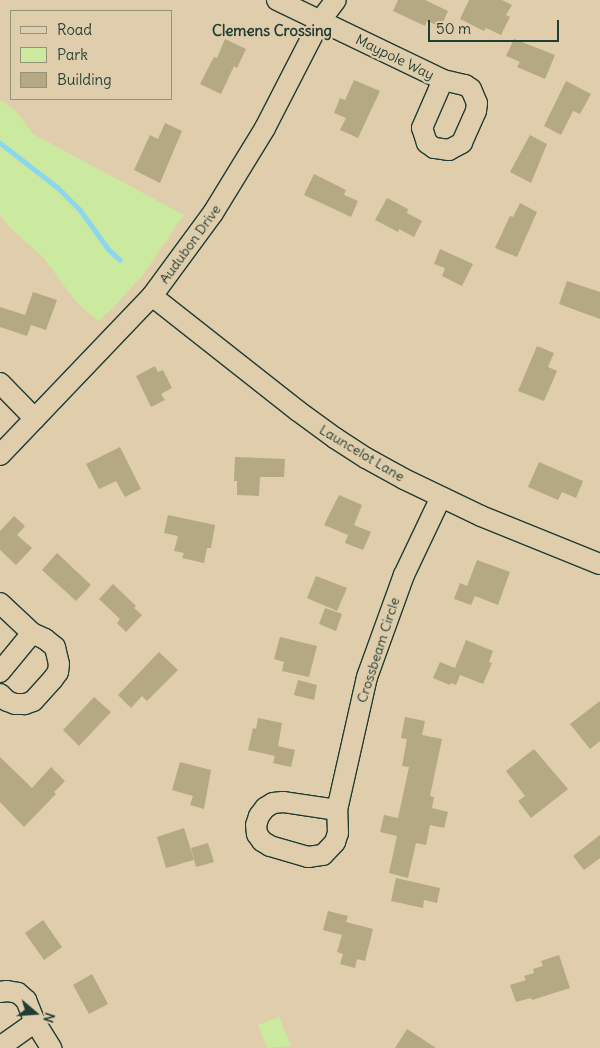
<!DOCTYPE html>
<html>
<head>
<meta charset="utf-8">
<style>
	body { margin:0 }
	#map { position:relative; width:600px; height:1048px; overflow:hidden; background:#dfcdab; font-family:Delius,sans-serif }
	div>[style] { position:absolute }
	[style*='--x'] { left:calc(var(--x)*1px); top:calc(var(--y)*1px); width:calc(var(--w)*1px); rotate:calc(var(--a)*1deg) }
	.green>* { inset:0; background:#cce9a0 }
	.stream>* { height:5px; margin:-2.5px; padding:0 2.5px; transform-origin:2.5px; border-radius:2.5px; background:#8dd7ee }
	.building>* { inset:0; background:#b4a982 }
	.roads { filter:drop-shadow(1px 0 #1f3d34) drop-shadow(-1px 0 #1f3d34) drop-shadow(0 1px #1f3d34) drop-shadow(0 -1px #1f3d34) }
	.street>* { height:20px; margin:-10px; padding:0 10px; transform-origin:10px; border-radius:10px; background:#dfcdab }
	span { translate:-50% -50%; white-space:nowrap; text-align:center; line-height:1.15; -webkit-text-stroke:4.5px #dfcdab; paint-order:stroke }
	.street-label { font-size:14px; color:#1f3d34 }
	.neighbourhood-label { font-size:15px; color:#1f3d34; font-weight:700 }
	.legend { position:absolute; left:10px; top:10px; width:162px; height:90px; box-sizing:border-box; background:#dfcdab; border:1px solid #92937b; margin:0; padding:6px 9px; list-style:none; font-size:15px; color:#1f3d34 }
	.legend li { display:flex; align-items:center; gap:10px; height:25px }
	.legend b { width:25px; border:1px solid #92937b }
	.north { position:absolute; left:10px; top:988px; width:50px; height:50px; -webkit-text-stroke:4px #dfcdab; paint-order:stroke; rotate:108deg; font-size:14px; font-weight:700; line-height:20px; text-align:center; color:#1f3d34 }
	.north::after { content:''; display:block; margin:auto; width:18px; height:22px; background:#1f3d34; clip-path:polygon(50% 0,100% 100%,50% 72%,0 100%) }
	.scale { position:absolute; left:428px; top:20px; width:131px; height:22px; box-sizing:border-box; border:2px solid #1f3d34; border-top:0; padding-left:6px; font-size:15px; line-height:18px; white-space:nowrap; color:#1f3d34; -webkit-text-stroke:4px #dfcdab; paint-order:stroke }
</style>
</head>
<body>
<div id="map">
	<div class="green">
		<i style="clip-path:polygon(0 100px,16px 111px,33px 134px,184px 215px,142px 276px,110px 311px,98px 321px,77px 303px,43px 257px,8px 226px,0 215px)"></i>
		<i style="clip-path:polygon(279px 1017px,291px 1046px,267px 1048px,258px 1025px)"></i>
	</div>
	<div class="stream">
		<i style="--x:0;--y:143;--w:73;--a:37.8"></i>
		<i style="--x:58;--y:188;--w:31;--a:45"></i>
		<i style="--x:80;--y:210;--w:48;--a:54.3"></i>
		<i style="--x:108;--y:249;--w:16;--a:43"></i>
	</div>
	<div class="building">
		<i style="clip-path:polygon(398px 0,425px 0,448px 11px,441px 27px,427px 21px,425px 26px,393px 11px)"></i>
		<i style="clip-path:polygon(469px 0,502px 0,512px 5px,506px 15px,510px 17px,501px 35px,486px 28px,484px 31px,460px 19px)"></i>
		<i style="clip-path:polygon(225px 39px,246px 49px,237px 68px,234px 66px,221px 94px,200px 84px,214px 57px,217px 58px)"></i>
		<i style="clip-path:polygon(514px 39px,555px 55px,545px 79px,517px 67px,520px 62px,506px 56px)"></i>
		<i style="clip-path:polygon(354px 80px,380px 91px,358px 138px,340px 130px,346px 118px,334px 113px,340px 98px,345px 100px)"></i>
		<i style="clip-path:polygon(566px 81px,591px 94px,580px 114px,573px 111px,561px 135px,544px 126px)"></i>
		<i style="clip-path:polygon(165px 123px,182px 131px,160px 183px,134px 170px,150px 135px,158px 139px)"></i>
		<i style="clip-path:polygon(530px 135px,547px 144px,531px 183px,510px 172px)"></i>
		<i style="clip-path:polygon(314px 174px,346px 190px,344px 195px,358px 201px,351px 217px,304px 195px)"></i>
		<i style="clip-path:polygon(387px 198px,408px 209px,407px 213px,422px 221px,414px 237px,399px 229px,398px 232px,375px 220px)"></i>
		<i style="clip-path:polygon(520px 203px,537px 212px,517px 257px,495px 248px,510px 216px,513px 217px)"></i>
		<i style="clip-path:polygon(440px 249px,473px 264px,462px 286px,442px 276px,445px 268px,434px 264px)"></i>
		<i style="clip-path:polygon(567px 281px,600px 292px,600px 319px,559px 304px)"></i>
		<i style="clip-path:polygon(33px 292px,57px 300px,46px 330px,31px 325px,27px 336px,0 327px,0 307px,25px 315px)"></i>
		<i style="clip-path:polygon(537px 346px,554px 353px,548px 367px,557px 371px,544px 401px,518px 391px)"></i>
		<i style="clip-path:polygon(155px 366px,158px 372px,163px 370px,172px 388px,161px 394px,165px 400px,151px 407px,136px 376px)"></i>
		<i style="clip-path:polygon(120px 447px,141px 489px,125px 497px,116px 481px,99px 489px,86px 464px)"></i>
		<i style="clip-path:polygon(235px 457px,285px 459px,284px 477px,260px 477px,259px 496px,237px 495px,237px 481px,234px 481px)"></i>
		<i style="clip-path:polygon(539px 462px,583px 481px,576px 498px,562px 492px,558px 500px,528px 487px)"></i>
		<i style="clip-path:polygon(339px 495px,362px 505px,354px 525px,371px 532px,363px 550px,345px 543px,348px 535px,324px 525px)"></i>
		<i style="clip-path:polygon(168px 515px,215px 525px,211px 548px,207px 548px,204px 563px,182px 558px,184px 553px,174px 551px,178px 536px,164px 533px)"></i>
		<i style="clip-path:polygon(14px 516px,25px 526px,17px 535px,32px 548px,16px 565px,0 550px,0 531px)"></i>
		<i style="clip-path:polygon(57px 553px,91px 585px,76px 601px,42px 570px)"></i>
		<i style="clip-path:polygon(477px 560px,510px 572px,498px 605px,475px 596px,471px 605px,454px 599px,460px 583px,467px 586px)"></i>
		<i style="clip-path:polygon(316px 576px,347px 588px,337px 611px,307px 598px)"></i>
		<i style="clip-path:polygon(113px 584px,136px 606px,134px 608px,142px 615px,126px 632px,117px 623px,120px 619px,99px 599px)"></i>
		<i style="clip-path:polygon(325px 608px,342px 614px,336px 631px,319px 624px)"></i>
		<i style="clip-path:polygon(280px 637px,317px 646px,309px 677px,282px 671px,284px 662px,274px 659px)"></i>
		<i style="clip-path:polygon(466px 640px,493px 651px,489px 662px,492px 663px,483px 684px,460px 675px,456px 685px,451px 683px,450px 685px,433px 678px,440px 662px,455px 668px)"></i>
		<i style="clip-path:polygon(159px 652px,178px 670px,147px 701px,142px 696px,131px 708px,118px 695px)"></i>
		<i style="clip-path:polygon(298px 680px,317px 685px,314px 700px,294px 695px)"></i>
		<i style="clip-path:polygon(94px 697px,111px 712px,79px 746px,63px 730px)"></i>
		<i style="clip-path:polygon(600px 701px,600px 741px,590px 749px,570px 724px)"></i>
		<i style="clip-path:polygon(405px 717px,425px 721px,422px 735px,442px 739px,430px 796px,434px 797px,432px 808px,448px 812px,444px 828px,430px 825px,426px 845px,416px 843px,408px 878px,389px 873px,397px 836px,380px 832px,384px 815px,398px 818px,409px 767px,402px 766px,407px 739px,401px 738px)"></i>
		<i style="clip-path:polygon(258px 718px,282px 723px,278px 746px,295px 750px,291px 767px,273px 763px,275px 756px,248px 750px,253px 728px,256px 729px)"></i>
		<i style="clip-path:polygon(534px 749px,568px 789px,531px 818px,518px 801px,525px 796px,506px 771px)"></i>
		<i style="clip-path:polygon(0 757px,32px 788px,51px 767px,65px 781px,54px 792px,56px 794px,24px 827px,0 802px)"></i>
		<i style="clip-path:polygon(180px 762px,211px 770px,204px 809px,190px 805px,193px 796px,172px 790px)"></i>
		<i style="clip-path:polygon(184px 828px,194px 860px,166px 868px,157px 837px)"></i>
		<i style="clip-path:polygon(600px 835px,600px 858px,584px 870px,573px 856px)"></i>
		<i style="clip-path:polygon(208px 843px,214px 862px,196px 867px,191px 848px)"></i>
		<i style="clip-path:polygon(396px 878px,440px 888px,437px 903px,424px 900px,423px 908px,391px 901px)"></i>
		<i style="clip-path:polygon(328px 911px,348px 916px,346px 922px,373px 929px,365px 961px,357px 959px,355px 968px,340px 964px,343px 954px,337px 952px,342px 935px,323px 930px)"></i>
		<i style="clip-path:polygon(43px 920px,62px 947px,44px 960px,25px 933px)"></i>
		<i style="clip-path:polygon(559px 955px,570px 988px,532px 1000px,531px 998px,516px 1002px,510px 985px,526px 980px,524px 976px,534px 973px,533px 969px,543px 966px,541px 961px)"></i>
		<i style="clip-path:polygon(92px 974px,108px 1004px,89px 1014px,73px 985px)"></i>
		<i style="clip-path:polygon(407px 1029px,436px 1048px,395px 1048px)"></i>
	</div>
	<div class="roads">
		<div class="street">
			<i style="--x:277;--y:0;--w:184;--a:25.7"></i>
			<i style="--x:443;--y:80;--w:23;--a:13"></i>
			<i style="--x:465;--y:85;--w:7;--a:34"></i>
			<i style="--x:471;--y:89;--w:15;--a:67"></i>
			<i style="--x:477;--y:103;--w:8;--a:97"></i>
			<i style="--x:476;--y:111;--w:35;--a:114"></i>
			<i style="--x:462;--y:143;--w:15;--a:152"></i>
			<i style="--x:449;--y:150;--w:15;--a:-172"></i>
			<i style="--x:434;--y:148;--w:9;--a:-144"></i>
			<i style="--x:427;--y:143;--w:16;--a:-108"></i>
			<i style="--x:422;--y:128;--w:52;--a:-66.4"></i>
			<i style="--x:152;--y:296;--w:186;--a:38.2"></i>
			<i style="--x:298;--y:411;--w:46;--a:36.1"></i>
			<i style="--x:335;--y:438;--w:37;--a:33"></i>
			<i style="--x:366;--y:458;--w:43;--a:28.9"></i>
			<i style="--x:404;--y:479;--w:85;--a:25.7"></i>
			<i style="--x:481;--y:516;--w:128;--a:22"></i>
			<i style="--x:0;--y:383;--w:50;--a:45.8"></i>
			<i style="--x:0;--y:455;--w:220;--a:-46.3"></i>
			<i style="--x:152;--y:296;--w:103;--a:-53.7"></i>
			<i style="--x:213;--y:213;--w:100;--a:-58.5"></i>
			<i style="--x:265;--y:128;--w:120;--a:-62.8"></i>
			<i style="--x:320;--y:21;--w:26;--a:-53"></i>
			<i style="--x:0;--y:603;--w:44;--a:43.2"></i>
			<i style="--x:32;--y:633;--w:14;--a:25"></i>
			<i style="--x:45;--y:639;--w:13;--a:39"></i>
			<i style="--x:55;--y:647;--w:17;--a:77"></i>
			<i style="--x:59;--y:664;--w:8;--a:97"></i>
			<i style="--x:58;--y:672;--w:9;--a:126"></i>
			<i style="--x:53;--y:679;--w:30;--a:132"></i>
			<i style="--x:33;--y:701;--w:9;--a:159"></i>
			<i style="--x:25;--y:704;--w:10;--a:180"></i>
			<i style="--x:15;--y:704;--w:9;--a:-159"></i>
			<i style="--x:7;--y:701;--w:10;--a:-135"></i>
			<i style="--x:0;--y:672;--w:50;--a:-50.6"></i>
			<i style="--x:337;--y:810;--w:55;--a:-171.6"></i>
			<i style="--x:283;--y:802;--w:10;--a:174"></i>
			<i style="--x:273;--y:803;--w:9;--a:148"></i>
			<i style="--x:265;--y:808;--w:10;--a:127"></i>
			<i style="--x:259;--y:816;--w:9;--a:108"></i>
			<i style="--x:256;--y:825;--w:9;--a:84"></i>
			<i style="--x:257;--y:834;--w:9;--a:54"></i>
			<i style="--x:262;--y:841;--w:9;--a:32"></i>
			<i style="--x:270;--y:846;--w:40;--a:16"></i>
			<i style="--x:308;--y:857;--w:15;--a:-8"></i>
			<i style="--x:323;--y:855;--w:18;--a:-47"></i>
			<i style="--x:335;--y:842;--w:9;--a:-72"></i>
			<i style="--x:338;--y:833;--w:23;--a:-92"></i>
			<i style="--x:337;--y:810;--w:136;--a:-77.3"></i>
			<i style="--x:367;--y:677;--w:109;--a:-70.1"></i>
			<i style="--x:404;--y:575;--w:86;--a:-64.6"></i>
			<i style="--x:0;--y:992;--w:7;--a:-8"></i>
			<i style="--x:7;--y:991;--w:11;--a:10"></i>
			<i style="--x:18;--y:993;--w:11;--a:41"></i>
			<i style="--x:26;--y:1000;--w:24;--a:68"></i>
			<i style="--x:35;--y:1022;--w:31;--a:58"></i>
			<i style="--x:0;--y:1047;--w:43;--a:-35.5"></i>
		</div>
	</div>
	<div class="street-label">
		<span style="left:395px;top:57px;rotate:26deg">Maypole Way</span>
		<span style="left:190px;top:244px;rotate:-54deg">Audubon Drive</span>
		<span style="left:362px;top:453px;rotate:31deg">Launcelot Lane</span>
		<span style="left:378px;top:650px;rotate:-72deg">Crossbeam Circle</span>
	</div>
	<div class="neighbourhood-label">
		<span style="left:272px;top:31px">Clemens Crossing</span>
	</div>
	<ul class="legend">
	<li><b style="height:6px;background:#dfcdab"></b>Road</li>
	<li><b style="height:14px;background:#cce9a0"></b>Park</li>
	<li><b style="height:14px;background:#b4a982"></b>Building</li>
	</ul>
	<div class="north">N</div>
	<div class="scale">50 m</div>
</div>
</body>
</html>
